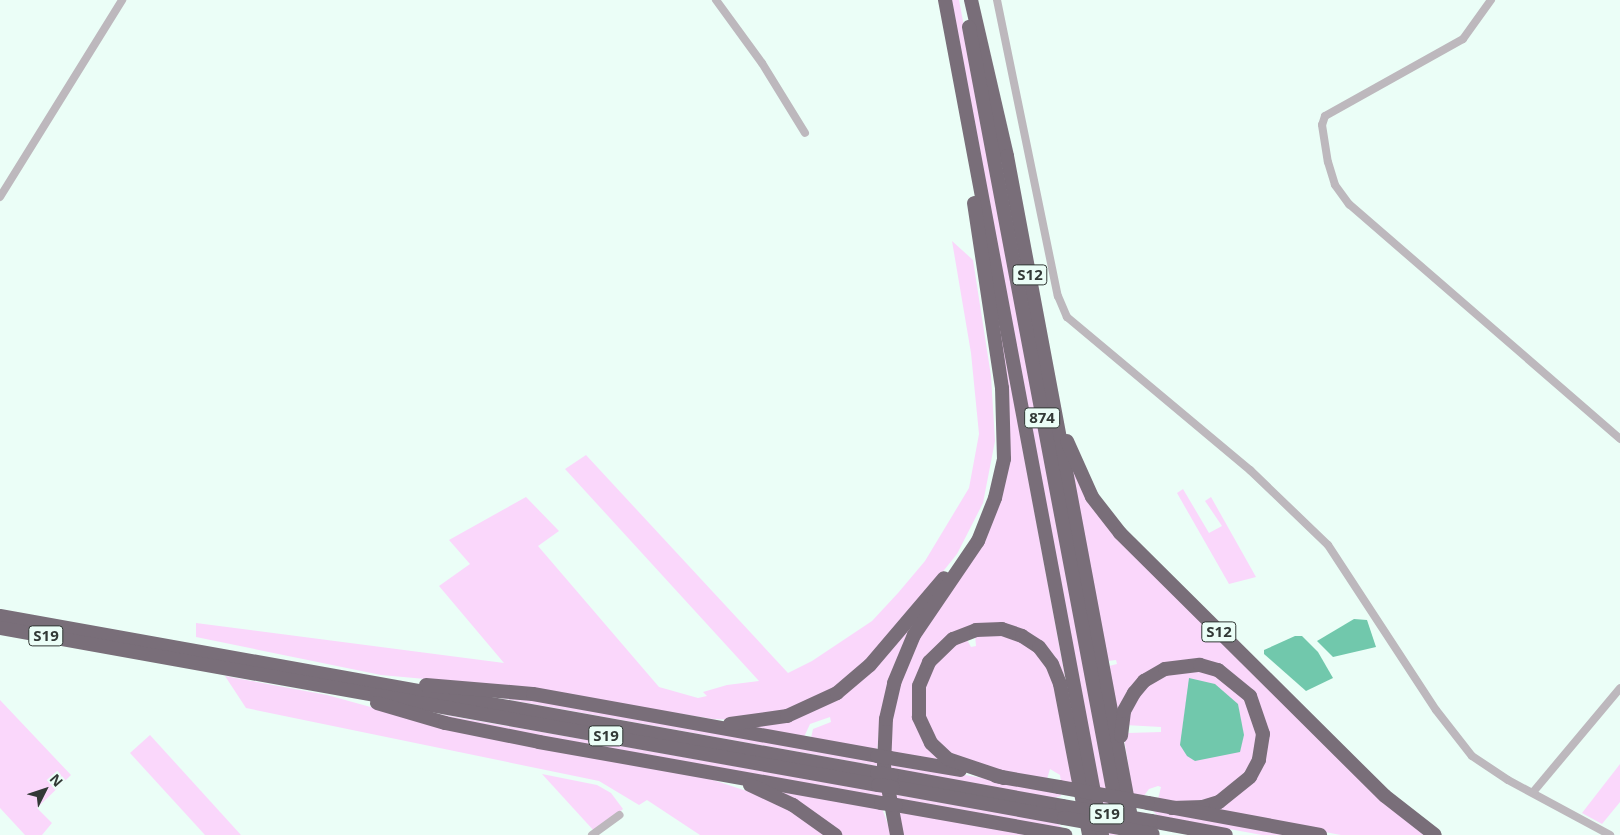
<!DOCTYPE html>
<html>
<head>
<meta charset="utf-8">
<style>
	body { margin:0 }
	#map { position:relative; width:1620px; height:835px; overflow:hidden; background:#ebfef7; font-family:"Noto Sans",sans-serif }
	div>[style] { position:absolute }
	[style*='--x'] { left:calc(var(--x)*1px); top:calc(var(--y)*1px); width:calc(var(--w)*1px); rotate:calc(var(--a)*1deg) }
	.green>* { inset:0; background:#fad7fb }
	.water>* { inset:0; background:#71c8ac }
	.minor>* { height:8px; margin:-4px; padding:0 4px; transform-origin:4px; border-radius:4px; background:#bdb8bd }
	.motorway>* { height:14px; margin:-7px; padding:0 7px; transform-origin:7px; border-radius:7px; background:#796e79 }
	.motorway-bridge>* { height:14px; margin:-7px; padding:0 7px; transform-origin:7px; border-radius:7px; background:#796e79 }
	span { translate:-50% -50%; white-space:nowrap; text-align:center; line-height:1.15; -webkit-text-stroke:5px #ebfef7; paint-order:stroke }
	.shield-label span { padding:1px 4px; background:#ebfef7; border:1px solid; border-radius:4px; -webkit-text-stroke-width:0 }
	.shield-label { font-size:15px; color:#323936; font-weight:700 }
	.north { position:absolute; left:20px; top:765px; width:50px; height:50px; -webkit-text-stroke:4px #ebfef7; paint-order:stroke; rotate:49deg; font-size:14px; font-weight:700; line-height:20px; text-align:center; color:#323936 }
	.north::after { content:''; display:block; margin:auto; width:18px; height:22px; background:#323936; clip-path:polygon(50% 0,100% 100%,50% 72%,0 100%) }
</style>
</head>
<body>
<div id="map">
	<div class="green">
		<i style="clip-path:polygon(949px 0,959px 0,1117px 835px,1106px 835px)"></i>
		<i style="clip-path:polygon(952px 241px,973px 260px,991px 376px,995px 441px,983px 503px,957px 554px,912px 610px,845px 683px,798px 709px,739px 720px,713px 719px,503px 686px,381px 675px,196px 637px,196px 623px,504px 663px,439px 586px,470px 564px,449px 540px,526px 497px,559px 531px,538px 546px,659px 687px,698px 698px,707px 696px,703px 692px,727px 685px,759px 681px,565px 469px,586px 455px,788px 673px,812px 661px,872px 621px,898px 593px,925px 561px,969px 488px,979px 434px,971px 353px)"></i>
		<i style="clip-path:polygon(985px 245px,1066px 682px,1059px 670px,1012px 628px,947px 639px,914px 704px,949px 765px,887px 753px,891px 716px,907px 659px,1004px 480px)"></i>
		<i style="clip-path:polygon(1066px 455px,1081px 485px,1426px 835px,1341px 835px,1205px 810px,1235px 797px,1265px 733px,1225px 669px,1159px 668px,1118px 721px,1109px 666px,1117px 664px,1116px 660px,1108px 661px)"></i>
		<i style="clip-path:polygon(1183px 489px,1209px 533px,1222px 526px,1205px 501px,1211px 497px,1256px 577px,1229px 584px,1177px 493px)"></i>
		<i style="clip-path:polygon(929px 601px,905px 640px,891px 673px,881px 713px,877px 751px,811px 738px,813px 729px,831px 722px,830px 717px,810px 724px,804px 737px,742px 727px,811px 710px)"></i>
		<i style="clip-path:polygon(975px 635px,1009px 635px,1041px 656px,1054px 680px,1075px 784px,1061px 782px,1060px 775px,1050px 769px,1047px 779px,964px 763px,938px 744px,924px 717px,922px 690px,936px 658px,966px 638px,971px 647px,976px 646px)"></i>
		<i style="clip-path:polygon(1209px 671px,1241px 691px,1259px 726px,1252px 765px,1220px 797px,1183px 803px,1158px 799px,1161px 787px,1158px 786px,1149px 789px,1143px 797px,1133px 795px,1124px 738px,1128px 733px,1161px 732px,1161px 727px,1125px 725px,1138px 694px,1165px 673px)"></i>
		<i style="clip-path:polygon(225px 676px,327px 695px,436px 725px,701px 776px,774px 800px,827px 835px,700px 835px,647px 800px,639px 805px,599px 781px,246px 708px)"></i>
		<i style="clip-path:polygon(450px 689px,508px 693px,1060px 792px,1061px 796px,1054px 798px)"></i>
		<i style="clip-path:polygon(0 700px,71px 775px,37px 808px,52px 823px,42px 835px,25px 835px,0 808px)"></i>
		<i style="clip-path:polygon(394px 706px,1057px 823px,1068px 833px,467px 724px)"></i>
		<i style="clip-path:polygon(150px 735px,241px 835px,205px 835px,130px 753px)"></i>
		<i style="clip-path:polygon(1620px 764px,1620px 802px,1602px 824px,1582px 813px)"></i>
		<i style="clip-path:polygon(542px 774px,597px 785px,611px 793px,623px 809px,595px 832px)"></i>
		<i style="clip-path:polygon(765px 788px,881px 806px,892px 835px,839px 835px)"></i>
		<i style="clip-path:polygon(1149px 807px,1304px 835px,1262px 835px,1158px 816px)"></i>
		<i style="clip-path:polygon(896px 809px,1043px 835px,902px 835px)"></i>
	</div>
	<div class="water">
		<i style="clip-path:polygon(1354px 619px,1367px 620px,1376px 647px,1333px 657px,1317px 641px)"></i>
		<i style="clip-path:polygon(1295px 636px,1302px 636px,1318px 652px,1333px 678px,1306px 691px,1264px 654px,1264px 650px)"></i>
		<i style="clip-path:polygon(1189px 678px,1215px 684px,1238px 704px,1244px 735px,1240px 752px,1195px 761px,1187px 756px,1180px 745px)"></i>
	</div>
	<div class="minor">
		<i style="--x:716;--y:0;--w:78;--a:53.9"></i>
		<i style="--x:762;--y:63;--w:82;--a:58.4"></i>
		<i style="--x:997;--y:0;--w:302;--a:78.4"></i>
		<i style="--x:1058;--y:296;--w:23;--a:67"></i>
		<i style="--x:1067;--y:317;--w:239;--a:39.9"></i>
		<i style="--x:1250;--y:470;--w:108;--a:43.9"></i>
		<i style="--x:1328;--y:545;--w:197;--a:56.8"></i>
		<i style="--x:1436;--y:710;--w:58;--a:52"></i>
		<i style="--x:1472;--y:756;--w:43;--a:33.7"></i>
		<i style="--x:1508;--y:780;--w:116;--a:28.3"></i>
		<i style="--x:1491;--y:0;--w:48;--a:125.7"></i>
		<i style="--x:1463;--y:39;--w:158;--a:150.8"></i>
		<i style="--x:1325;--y:116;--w:9;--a:108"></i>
		<i style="--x:1322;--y:125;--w:37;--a:81"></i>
		<i style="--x:1328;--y:162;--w:24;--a:73"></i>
		<i style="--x:1335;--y:185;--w:24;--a:54"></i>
		<i style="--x:1349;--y:204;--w:359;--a:40.9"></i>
		<i style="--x:0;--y:197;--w:232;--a:-58.2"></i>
		<i style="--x:1534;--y:791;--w:134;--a:-50.1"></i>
		<i style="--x:592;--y:835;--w:34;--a:-36"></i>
	</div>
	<div class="motorway">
		<i style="--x:945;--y:0;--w:850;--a:79.35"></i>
		<i style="--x:971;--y:0;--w:160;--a:77"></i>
		<i style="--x:1007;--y:156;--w:684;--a:79.38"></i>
		<i style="--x:969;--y:27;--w:814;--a:79.31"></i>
		<i style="--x:1067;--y:441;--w:61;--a:65.9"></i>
		<i style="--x:1092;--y:497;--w:46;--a:52.1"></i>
		<i style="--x:1120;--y:533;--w:373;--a:44.8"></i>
		<i style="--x:1385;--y:796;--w:63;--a:38"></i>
		<i style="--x:0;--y:616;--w:891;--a:10.15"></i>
		<i style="--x:0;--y:628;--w:892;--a:10.14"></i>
		<i style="--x:426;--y:685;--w:107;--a:4.8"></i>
		<i style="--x:533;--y:694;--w:350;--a:10.2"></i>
		<i style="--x:377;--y:703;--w:71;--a:16.4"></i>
		<i style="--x:445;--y:723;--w:96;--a:11.4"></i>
		<i style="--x:539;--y:742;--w:347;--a:10.1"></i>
		<i style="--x:730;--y:724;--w:58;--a:-8"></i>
		<i style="--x:787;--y:716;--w:55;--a:-24.7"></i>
		<i style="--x:837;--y:693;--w:43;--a:-40.3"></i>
		<i style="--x:870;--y:665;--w:114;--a:-49.6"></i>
		<i style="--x:1121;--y:736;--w:25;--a:-83"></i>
		<i style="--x:1124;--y:711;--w:21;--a:-61"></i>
		<i style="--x:1134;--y:693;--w:16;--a:-50"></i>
		<i style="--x:1144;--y:681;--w:24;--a:-30"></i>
		<i style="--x:1165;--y:669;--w:35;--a:-7"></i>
		<i style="--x:1200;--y:665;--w:19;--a:16"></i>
		<i style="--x:1218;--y:670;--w:41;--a:39.1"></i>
		<i style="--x:1250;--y:696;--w:40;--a:71.1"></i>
		<i style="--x:1263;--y:734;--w:26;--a:99"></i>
		<i style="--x:1259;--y:760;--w:19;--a:118"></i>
		<i style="--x:1250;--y:777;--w:40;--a:141"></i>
		<i style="--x:1219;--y:802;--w:17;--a:163"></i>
		<i style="--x:1203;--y:807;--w:31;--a:178"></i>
		<i style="--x:890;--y:758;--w:71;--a:9.7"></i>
		<i style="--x:892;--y:775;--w:173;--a:10.3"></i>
		<i style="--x:996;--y:776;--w:64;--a:9.9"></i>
		<i style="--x:1004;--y:778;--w:59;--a:-161.3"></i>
		<i style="--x:948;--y:759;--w:23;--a:-137"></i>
		<i style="--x:931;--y:743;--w:29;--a:-115"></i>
		<i style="--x:919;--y:717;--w:31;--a:-90"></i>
		<i style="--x:919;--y:686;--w:26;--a:-67"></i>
		<i style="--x:929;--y:662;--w:33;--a:-44"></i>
		<i style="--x:953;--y:639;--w:25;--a:-21"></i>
		<i style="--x:976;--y:630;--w:26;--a:-2"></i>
		<i style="--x:1002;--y:629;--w:21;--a:19"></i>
		<i style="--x:1022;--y:636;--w:20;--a:33"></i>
		<i style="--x:1039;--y:647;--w:21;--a:53"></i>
		<i style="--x:1052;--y:664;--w:22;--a:68"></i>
		<i style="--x:1060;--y:684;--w:154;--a:79.1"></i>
		<i style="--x:750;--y:785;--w:47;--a:24.9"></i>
		<i style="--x:793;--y:805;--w:52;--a:35.5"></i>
		<i style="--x:893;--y:787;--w:174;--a:10.3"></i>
		<i style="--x:1148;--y:803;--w:175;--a:10.5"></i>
		<i style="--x:896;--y:805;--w:172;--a:10.1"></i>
		<i style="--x:1151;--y:821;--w:76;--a:10.6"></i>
		<i style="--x:897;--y:835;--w:70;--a:-100.7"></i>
		<i style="--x:884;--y:766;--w:47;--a:-87.6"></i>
		<i style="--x:886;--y:719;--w:37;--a:-77"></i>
		<i style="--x:894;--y:683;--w:52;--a:-67.4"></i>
		<i style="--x:914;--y:635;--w:114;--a:-55.8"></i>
		<i style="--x:978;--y:541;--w:46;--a:-68.4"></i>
		<i style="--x:995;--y:498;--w:40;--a:-77"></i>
		<i style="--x:1004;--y:459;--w:71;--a:-91.6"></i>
		<i style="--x:1002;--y:388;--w:187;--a:-98.6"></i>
	</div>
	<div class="motorway-bridge">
		<i style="--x:877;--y:756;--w:13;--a:9"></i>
		<i style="--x:877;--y:773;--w:15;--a:8"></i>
		<i style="--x:878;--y:785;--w:15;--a:8"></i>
		<i style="--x:1059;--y:787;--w:90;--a:10.2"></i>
		<i style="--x:881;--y:803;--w:15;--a:8"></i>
		<i style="--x:1062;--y:806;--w:90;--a:9.6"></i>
		<i style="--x:1064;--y:818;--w:90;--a:10.2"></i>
	</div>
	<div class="shield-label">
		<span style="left:1030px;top:275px">S12</span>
		<span style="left:1042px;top:418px">874</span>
		<span style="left:1219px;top:632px">S12</span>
		<span style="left:46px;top:636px">S19</span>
		<span style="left:606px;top:736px">S19</span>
		<span style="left:1107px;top:814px">S19</span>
	</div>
	<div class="north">N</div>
</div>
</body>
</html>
